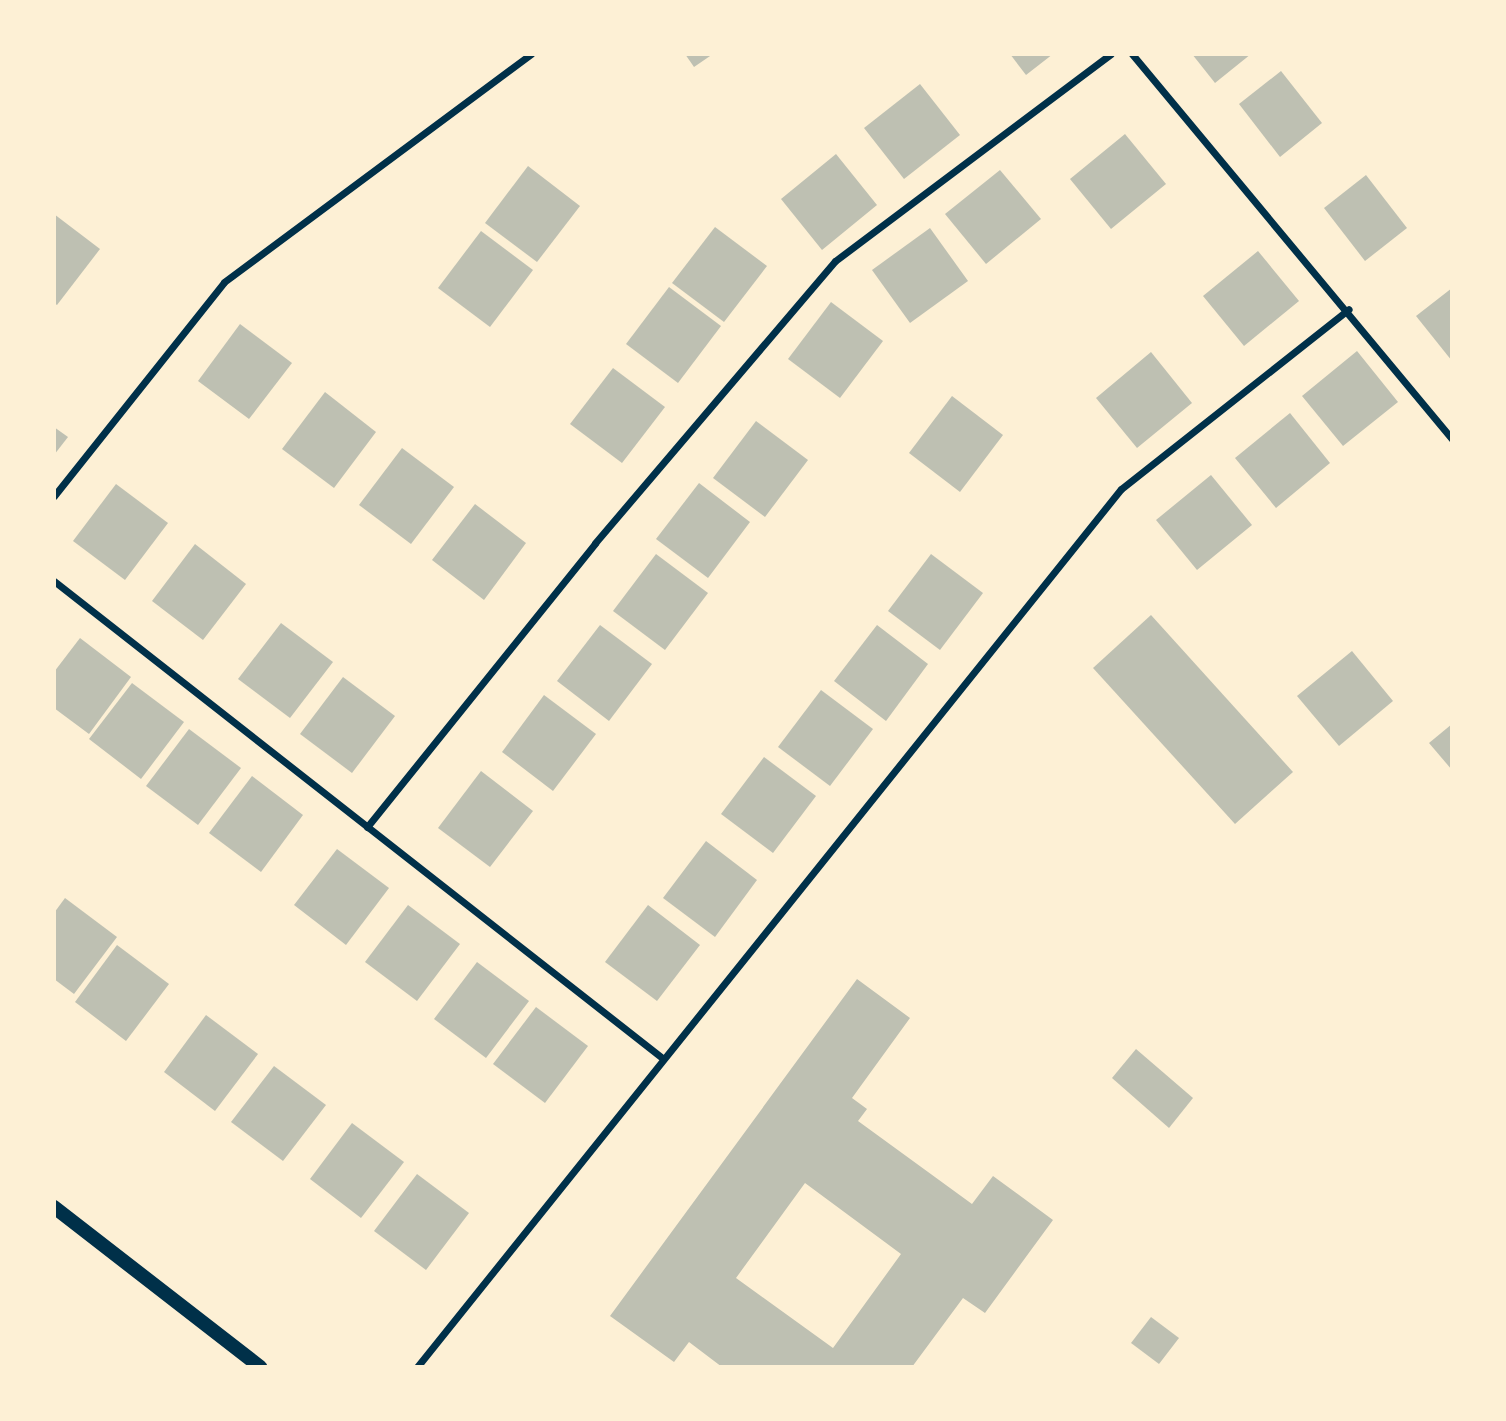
<!DOCTYPE html>
<html>
<head>
<meta charset="utf-8">
<style>
	body { margin:0 }
	#map { position:relative; width:1506px; height:1421px; overflow:hidden; background:#fdf0d5; font-family:"Roboto Condensed",sans-serif }
	div>[style] { position:absolute }
	[style*='--x'] { left:calc(var(--x)*1px); top:calc(var(--y)*1px); width:calc(var(--w)*1px); rotate:calc(var(--a)*1deg) }
	.building>* { inset:0; background:#bec0b2 }
	.minor>* { height:7px; margin:-3.5px; padding:0 3.5px; transform-origin:3.5px; border-radius:3.5px; background:#003049 }
	.secondary>* { height:14px; margin:-7px; padding:0 7px; transform-origin:7px; border-radius:7px; background:#003049 }
	span { translate:-50% -50%; white-space:nowrap; text-align:center; line-height:1.15; -webkit-text-stroke:5px #fdf0d5; paint-order:stroke }
	.frame { position:absolute; inset:0; border:56px solid #fdf0d5; pointer-events:none }
</style>
</head>
<body>
<div id="map">
	<div class="building">
		<i style="clip-path:polygon(685px 54px,713px 54px,694px 67px)"></i>
		<i style="clip-path:polygon(1010px 54px,1053px 54px,1026px 75px)"></i>
		<i style="clip-path:polygon(1192px 54px,1251px 54px,1215px 83px)"></i>
		<i style="clip-path:polygon(1281px 71px,1322px 123px,1280px 157px,1239px 104px)"></i>
		<i style="clip-path:polygon(920px 84px,960px 135px,904px 179px,864px 128px)"></i>
		<i style="clip-path:polygon(1125px 134px,1166px 184px,1111px 229px,1070px 179px)"></i>
		<i style="clip-path:polygon(836px 154px,877px 205px,822px 250px,781px 199px)"></i>
		<i style="clip-path:polygon(528px 166px,580px 206px,537px 262px,485px 223px)"></i>
		<i style="clip-path:polygon(1000px 170px,1041px 219px,986px 264px,945px 214px)"></i>
		<i style="clip-path:polygon(1366px 175px,1407px 228px,1365px 261px,1324px 208px)"></i>
		<i style="clip-path:polygon(54px 214px,100px 249px,57px 305px,54px 303px)"></i>
		<i style="clip-path:polygon(715px 227px,767px 266px,724px 322px,672px 283px)"></i>
		<i style="clip-path:polygon(930px 228px,968px 281px,910px 323px,872px 270px)"></i>
		<i style="clip-path:polygon(481px 231px,533px 270px,490px 327px,438px 288px)"></i>
		<i style="clip-path:polygon(1258px 251px,1299px 301px,1244px 346px,1203px 296px)"></i>
		<i style="clip-path:polygon(669px 287px,721px 326px,678px 383px,626px 344px)"></i>
		<i style="clip-path:polygon(1452px 288px,1452px 361px,1416px 316px)"></i>
		<i style="clip-path:polygon(831px 302px,883px 341px,840px 398px,788px 359px)"></i>
		<i style="clip-path:polygon(240px 324px,292px 363px,249px 419px,198px 381px)"></i>
		<i style="clip-path:polygon(1357px 351px,1398px 402px,1343px 446px,1302px 396px)"></i>
		<i style="clip-path:polygon(1151px 352px,1192px 403px,1137px 448px,1096px 398px)"></i>
		<i style="clip-path:polygon(613px 368px,665px 407px,622px 463px,570px 424px)"></i>
		<i style="clip-path:polygon(325px 392px,376px 432px,334px 488px,282px 449px)"></i>
		<i style="clip-path:polygon(952px 396px,1003px 435px,960px 492px,909px 453px)"></i>
		<i style="clip-path:polygon(1290px 413px,1330px 463px,1276px 508px,1235px 458px)"></i>
		<i style="clip-path:polygon(756px 421px,808px 460px,765px 517px,713px 478px)"></i>
		<i style="clip-path:polygon(54px 427px,68px 437px,54px 455px)"></i>
		<i style="clip-path:polygon(402px 448px,454px 487px,411px 544px,359px 505px)"></i>
		<i style="clip-path:polygon(1211px 475px,1252px 525px,1197px 570px,1156px 520px)"></i>
		<i style="clip-path:polygon(699px 483px,750px 522px,708px 578px,656px 539px)"></i>
		<i style="clip-path:polygon(116px 484px,168px 523px,125px 580px,73px 541px)"></i>
		<i style="clip-path:polygon(475px 504px,526px 543px,484px 600px,432px 560px)"></i>
		<i style="clip-path:polygon(195px 544px,246px 584px,203px 640px,152px 601px)"></i>
		<i style="clip-path:polygon(656px 554px,708px 593px,665px 650px,613px 611px)"></i>
		<i style="clip-path:polygon(931px 554px,983px 593px,940px 650px,888px 611px)"></i>
		<i style="clip-path:polygon(1151px 615px,1293px 772px,1235px 824px,1093px 668px)"></i>
		<i style="clip-path:polygon(281px 623px,333px 662px,290px 718px,238px 679px)"></i>
		<i style="clip-path:polygon(600px 625px,652px 664px,609px 721px,557px 681px)"></i>
		<i style="clip-path:polygon(877px 625px,928px 664px,886px 721px,834px 681px)"></i>
		<i style="clip-path:polygon(80px 638px,131px 677px,89px 734px,54px 708px,54px 672px)"></i>
		<i style="clip-path:polygon(1352px 651px,1393px 701px,1339px 746px,1297px 696px)"></i>
		<i style="clip-path:polygon(343px 677px,395px 716px,352px 773px,300px 734px)"></i>
		<i style="clip-path:polygon(132px 683px,184px 722px,141px 779px,89px 739px)"></i>
		<i style="clip-path:polygon(821px 690px,873px 729px,830px 786px,778px 747px)"></i>
		<i style="clip-path:polygon(544px 695px,596px 734px,553px 791px,502px 752px)"></i>
		<i style="clip-path:polygon(1452px 724px,1452px 770px,1429px 743px)"></i>
		<i style="clip-path:polygon(189px 729px,241px 768px,198px 825px,146px 786px)"></i>
		<i style="clip-path:polygon(764px 757px,816px 796px,773px 853px,721px 814px)"></i>
		<i style="clip-path:polygon(481px 771px,533px 811px,490px 867px,438px 828px)"></i>
		<i style="clip-path:polygon(252px 776px,303px 815px,261px 872px,209px 833px)"></i>
		<i style="clip-path:polygon(706px 841px,757px 880px,715px 937px,663px 898px)"></i>
		<i style="clip-path:polygon(337px 849px,389px 888px,346px 945px,294px 905px)"></i>
		<i style="clip-path:polygon(65px 898px,117px 937px,74px 994px,54px 979px,54px 913px)"></i>
		<i style="clip-path:polygon(408px 905px,460px 944px,417px 1001px,365px 962px)"></i>
		<i style="clip-path:polygon(648px 905px,700px 945px,657px 1001px,605px 962px)"></i>
		<i style="clip-path:polygon(117px 945px,169px 984px,126px 1041px,75px 1002px)"></i>
		<i style="clip-path:polygon(477px 962px,529px 1001px,486px 1058px,434px 1019px)"></i>
		<i style="clip-path:polygon(evenodd,857px 979px,910px 1018px,852px 1098px,867px 1109px,858px 1121px,972px 1204px,993px 1176px,1053px 1220px,985px 1313px,963px 1298px,912px 1367px,722px 1367px,689px 1342px,674px 1362px,610px 1316px,857px 979px,805px 1183px,901px 1254px,833px 1348px,736px 1278px,805px 1183px)"></i>
		<i style="clip-path:polygon(536px 1007px,588px 1046px,545px 1103px,493px 1064px)"></i>
		<i style="clip-path:polygon(206px 1015px,258px 1054px,215px 1111px,164px 1072px)"></i>
		<i style="clip-path:polygon(1136px 1049px,1193px 1098px,1169px 1128px,1112px 1078px)"></i>
		<i style="clip-path:polygon(274px 1066px,326px 1105px,283px 1161px,231px 1122px)"></i>
		<i style="clip-path:polygon(352px 1123px,404px 1162px,361px 1218px,310px 1179px)"></i>
		<i style="clip-path:polygon(417px 1174px,469px 1213px,426px 1270px,374px 1231px)"></i>
		<i style="clip-path:polygon(1151px 1317px,1179px 1338px,1159px 1364px,1131px 1343px)"></i>
	</div>
	<div class="minor">
		<i style="--x:1132;--y:54;--w:501;--a:50.27"></i>
		<i style="--x:54;--y:496;--w:273;--a:-51.5"></i>
		<i style="--x:224;--y:282;--w:382;--a:-36.6"></i>
		<i style="--x:54;--y:581;--w:771;--a:38.1"></i>
		<i style="--x:367;--y:827;--w:364;--a:-51.2"></i>
		<i style="--x:595;--y:543;--w:370;--a:-49.6"></i>
		<i style="--x:835;--y:261;--w:345;--a:-36.9"></i>
		<i style="--x:417;--y:1367;--w:1125;--a:-51.28"></i>
		<i style="--x:1121;--y:489;--w:290;--a:-38.3"></i>
	</div>
	<div class="secondary">
		<i style="--x:54;--y:1207;--w:261;--a:37.8"></i>
	</div>
	<div class="frame"></div>
</div>
</body>
</html>
